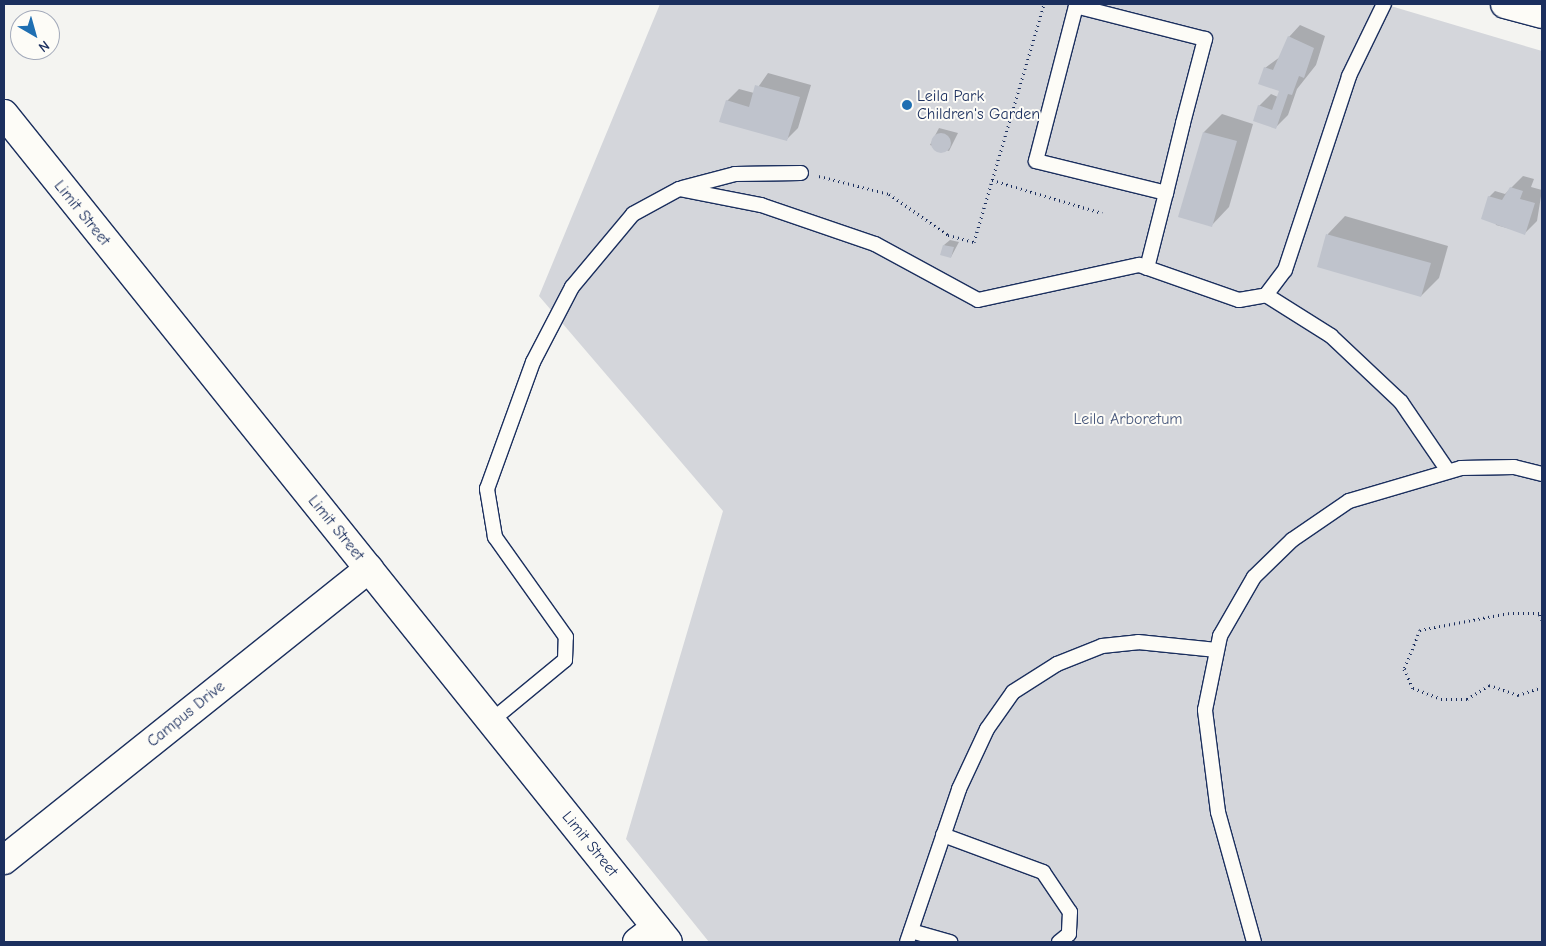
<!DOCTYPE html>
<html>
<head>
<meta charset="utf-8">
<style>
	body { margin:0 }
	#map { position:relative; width:1546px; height:946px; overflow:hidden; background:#f4f4f1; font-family:"Comic Neue",sans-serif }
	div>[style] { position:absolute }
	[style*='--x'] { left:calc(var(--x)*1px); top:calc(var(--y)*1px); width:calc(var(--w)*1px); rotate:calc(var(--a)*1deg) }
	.green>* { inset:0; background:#d4d6db }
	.shadow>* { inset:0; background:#0003 }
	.building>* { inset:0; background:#bfc3cc }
	.round { border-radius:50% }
	.path>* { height:3px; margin-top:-1.5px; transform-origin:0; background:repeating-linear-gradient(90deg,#1b2f5e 0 1px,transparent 0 5px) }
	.roads { filter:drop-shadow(1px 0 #1b2f5e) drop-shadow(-1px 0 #1b2f5e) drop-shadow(0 1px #1b2f5e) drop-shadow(0 -1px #1b2f5e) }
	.lane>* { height:14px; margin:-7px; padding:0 7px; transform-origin:7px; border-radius:7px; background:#fdfcf7 }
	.street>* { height:28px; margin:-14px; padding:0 14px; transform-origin:14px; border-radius:14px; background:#fdfcf7 }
	.secondary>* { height:28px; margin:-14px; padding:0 14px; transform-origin:14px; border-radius:14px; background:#fdfcf7 }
	.highway>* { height:28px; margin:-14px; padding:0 14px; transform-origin:14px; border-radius:14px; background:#fdfcf7 }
	.dots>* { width:14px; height:14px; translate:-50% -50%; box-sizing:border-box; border:2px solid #fdfcf7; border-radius:50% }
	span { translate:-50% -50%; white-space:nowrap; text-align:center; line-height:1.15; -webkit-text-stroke:4px #fdfcf7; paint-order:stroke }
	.poi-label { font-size:16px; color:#1b2f5e }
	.left { translate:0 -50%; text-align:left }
	.street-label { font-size:16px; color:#1b2f5e }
	.park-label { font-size:16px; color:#49597d }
	.frame { position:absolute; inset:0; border:5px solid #1b2f5e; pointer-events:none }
	.north { position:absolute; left:10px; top:10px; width:50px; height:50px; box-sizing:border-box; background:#fdfcf7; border:1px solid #a3aaba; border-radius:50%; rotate:142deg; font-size:14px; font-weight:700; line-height:20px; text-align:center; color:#1b2f5e }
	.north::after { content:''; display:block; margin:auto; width:18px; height:22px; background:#1f6fb2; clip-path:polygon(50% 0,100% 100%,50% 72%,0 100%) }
</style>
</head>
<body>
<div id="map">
	<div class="green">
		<i style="clip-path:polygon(660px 4px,1384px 4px,1542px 51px,1542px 942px,709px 942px,626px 839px,723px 511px,539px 296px)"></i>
	</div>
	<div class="shadow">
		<i style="clip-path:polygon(1300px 25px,1325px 36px,1316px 65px,1297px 89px,1288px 115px,1276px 127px,1259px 106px,1271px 94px,1278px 97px,1280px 90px,1265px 68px,1280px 57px,1289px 37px)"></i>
		<i style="clip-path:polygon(768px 73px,811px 85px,798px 128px,786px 140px,727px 101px,739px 89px,754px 93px)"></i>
		<i style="clip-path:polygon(1222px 114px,1253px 124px,1229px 207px,1212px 225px,1204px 132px)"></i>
		<i style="clip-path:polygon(939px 128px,958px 133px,949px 151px,930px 145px)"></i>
		<i style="clip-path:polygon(1523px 176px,1534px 179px,1531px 187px,1542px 190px,1537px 221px,1525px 233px,1496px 225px,1489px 197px,1495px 191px,1505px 194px)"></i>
		<i style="clip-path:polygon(1345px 216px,1448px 246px,1439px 278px,1421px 296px,1319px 266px,1328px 234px)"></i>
		<i style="clip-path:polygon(950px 240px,959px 242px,951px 257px,944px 245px)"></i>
	</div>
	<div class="building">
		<i style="clip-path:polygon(1288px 36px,1314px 48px,1304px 78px,1299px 76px,1292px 95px,1288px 94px,1276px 129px,1253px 121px,1258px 105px,1272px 110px,1279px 91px,1258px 84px,1264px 67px,1273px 70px)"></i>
		<i style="clip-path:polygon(755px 85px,800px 97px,787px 141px,719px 122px,726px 100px,749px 107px)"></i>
		<i style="clip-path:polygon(1203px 132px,1237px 141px,1212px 227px,1178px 217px)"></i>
		<i class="round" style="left:931px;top:133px;width:20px;height:20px"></i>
		<i style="clip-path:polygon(1510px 187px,1523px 191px,1520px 199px,1535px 203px,1525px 235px,1481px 219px,1488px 196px,1502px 200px)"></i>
		<i style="clip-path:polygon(1326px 234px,1431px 263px,1421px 297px,1317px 267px)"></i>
		<i style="clip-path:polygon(943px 245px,954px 247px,951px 258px,940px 255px)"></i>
	</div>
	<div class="path">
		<i style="--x:819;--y:176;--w:72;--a:14.4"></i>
		<i style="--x:889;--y:194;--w:72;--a:34.8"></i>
		<i style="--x:948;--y:235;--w:27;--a:15"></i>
		<i style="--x:974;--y:242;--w:248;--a:-73.6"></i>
		<i style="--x:992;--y:180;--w:115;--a:16.7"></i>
		<i style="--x:1542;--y:620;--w:8;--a:-113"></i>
		<i style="--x:1539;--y:613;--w:30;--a:180"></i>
		<i style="--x:1509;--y:613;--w:91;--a:169.2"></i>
		<i style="--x:1420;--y:630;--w:42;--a:112.3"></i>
		<i style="--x:1404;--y:669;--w:21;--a:65"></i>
		<i style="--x:1413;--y:688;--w:30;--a:21"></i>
		<i style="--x:1441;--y:699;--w:26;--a:0"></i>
		<i style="--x:1467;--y:699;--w:26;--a:-32"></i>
		<i style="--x:1489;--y:685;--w:31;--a:19"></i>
		<i style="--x:1518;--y:695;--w:25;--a:-18"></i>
	</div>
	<div class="roads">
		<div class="lane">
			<i style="--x:682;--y:188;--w:55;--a:-14.8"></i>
			<i style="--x:735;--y:174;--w:66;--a:-0.9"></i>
			<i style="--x:1147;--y:268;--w:77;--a:-75.8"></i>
			<i style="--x:1166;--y:193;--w:72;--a:-76.3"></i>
			<i style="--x:1183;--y:123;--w:87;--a:-75.3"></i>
			<i style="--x:1205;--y:39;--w:133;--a:-165.7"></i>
			<i style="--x:1076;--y:6;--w:160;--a:104.5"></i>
			<i style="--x:1036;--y:161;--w:134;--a:13.8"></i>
			<i style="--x:1266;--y:295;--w:77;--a:32.2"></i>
			<i style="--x:1331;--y:336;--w:96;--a:43.3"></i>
			<i style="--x:1401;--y:402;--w:83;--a:55.7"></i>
			<i style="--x:491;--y:721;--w:96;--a:-39.5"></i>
			<i style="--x:565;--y:660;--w:23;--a:-88"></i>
			<i style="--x:566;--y:637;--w:123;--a:-125.4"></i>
			<i style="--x:495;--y:537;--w:49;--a:-99.5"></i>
			<i style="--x:487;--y:489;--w:135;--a:-70.1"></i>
			<i style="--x:533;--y:362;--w:85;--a:-62.5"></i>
			<i style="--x:572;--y:287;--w:95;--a:-50.1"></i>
			<i style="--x:633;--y:214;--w:52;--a:-28.5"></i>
			<i style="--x:679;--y:189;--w:84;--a:11"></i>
			<i style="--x:761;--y:205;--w:120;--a:18.9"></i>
			<i style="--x:875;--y:244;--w:117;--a:28.5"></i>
			<i style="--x:978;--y:300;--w:165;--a:-12.3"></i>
			<i style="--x:1139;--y:265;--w:106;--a:19.3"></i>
			<i style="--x:1239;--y:300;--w:27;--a:-10"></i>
			<i style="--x:1266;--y:295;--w:31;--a:-53"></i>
			<i style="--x:1285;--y:270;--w:204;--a:-71.7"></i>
			<i style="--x:1349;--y:76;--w:80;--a:-64.1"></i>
			<i style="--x:943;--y:835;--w:107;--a:20.3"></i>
			<i style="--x:1043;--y:872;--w:48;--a:56"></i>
			<i style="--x:1070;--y:912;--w:22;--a:93"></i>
			<i style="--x:1069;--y:934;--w:13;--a:141"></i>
			<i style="--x:911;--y:931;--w:41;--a:15.8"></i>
			<i style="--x:907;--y:942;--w:162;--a:-71.2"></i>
			<i style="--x:959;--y:789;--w:66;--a:-65"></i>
			<i style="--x:987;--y:729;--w:45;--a:-54.9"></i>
			<i style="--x:1013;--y:692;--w:52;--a:-32.5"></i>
			<i style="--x:1057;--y:664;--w:48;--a:-21.8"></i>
			<i style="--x:1102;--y:646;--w:36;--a:-6"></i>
			<i style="--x:1138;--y:642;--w:79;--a:5.8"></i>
			<i style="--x:1254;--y:942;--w:135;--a:-105.5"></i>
			<i style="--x:1218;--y:812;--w:103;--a:-97.3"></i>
			<i style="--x:1205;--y:710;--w:76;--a:-78.5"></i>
			<i style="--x:1220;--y:636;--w:68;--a:-60"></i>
			<i style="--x:1254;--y:577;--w:53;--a:-44.2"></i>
			<i style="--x:1292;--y:540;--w:69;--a:-34.4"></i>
			<i style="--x:1349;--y:501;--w:117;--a:-16.4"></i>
			<i style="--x:1461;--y:468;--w:53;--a:-1.1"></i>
			<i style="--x:1514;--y:467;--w:29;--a:14"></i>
		</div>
		<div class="street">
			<i style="--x:4;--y:860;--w:467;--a:-38.6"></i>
			<i style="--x:637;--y:942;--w:24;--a:-38"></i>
		</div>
		<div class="secondary">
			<i style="--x:4;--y:114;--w:1061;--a:51.27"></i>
		</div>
		<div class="highway">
			<i style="--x:1505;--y:4;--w:38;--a:15"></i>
		</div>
	</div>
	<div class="dots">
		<i style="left:907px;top:105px;background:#1f6fb2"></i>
	</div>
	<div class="poi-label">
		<span class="left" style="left:917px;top:105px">Leila Park<br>Children's Garden</span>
	</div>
	<div class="street-label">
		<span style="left:82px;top:213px;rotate:51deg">Limit Street</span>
		<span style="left:336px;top:528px;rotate:51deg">Limit Street</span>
		<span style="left:186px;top:714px;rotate:-39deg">Campus Drive</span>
		<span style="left:590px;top:844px;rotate:51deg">Limit Street</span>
	</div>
	<div class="park-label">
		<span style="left:1128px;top:419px">Leila Arboretum</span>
	</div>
	<div class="frame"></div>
	<div class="north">N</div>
</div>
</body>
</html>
